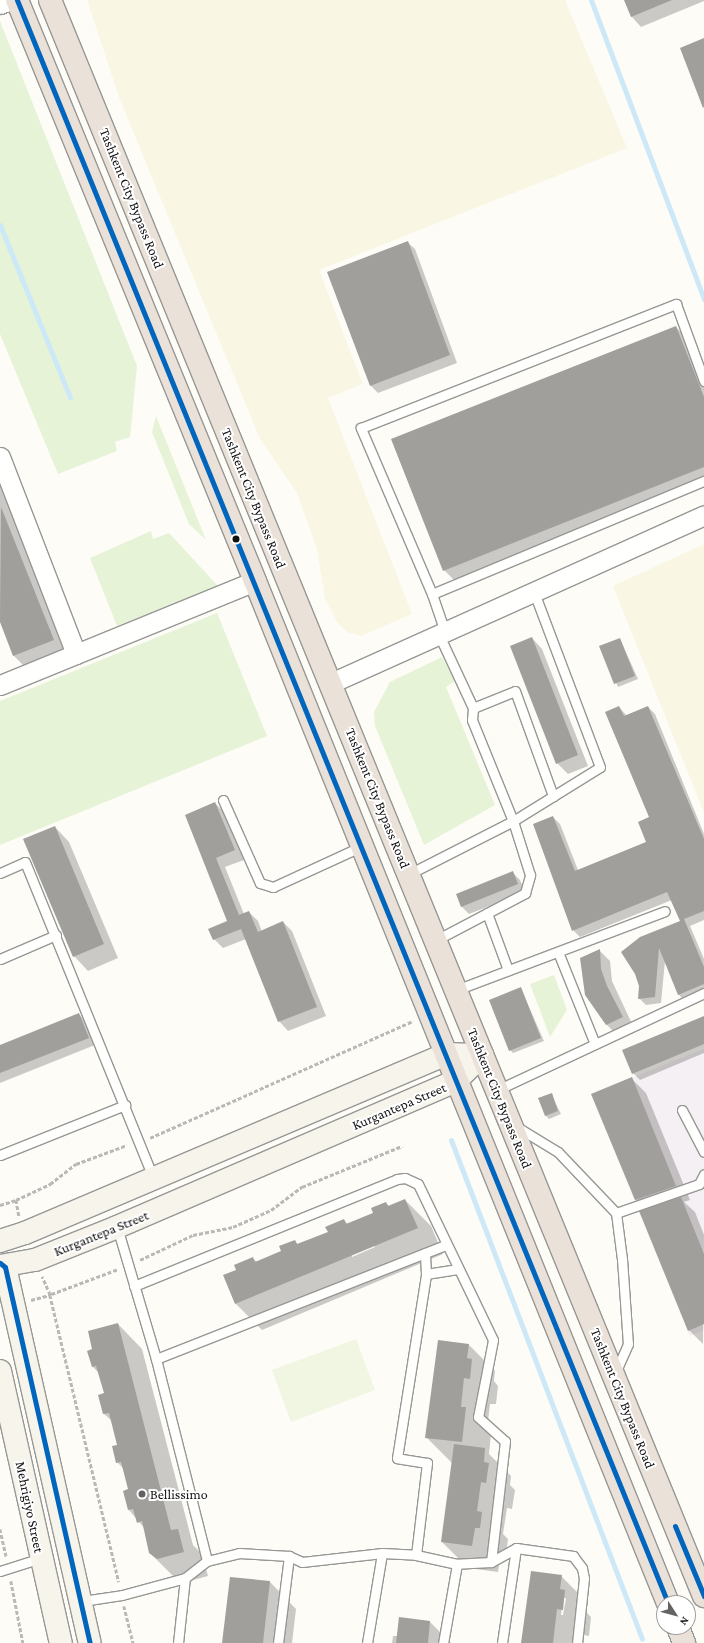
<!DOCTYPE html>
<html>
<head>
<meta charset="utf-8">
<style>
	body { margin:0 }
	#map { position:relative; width:704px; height:1643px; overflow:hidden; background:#fdfcf7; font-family:"Crimson Pro",serif }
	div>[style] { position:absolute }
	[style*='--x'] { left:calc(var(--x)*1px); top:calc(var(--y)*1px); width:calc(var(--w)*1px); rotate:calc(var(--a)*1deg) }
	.industrial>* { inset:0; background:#f5f0f3 }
	.farmland>* { inset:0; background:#f9f7e4 }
	.green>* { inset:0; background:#e7f3d7 }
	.pitch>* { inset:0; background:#f0f6e1 }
	.shadow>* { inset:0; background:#0003 }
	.stream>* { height:5px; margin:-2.5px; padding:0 2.5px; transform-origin:2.5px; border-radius:2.5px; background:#cde8f7 }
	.building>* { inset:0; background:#a19f9c }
	.path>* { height:2.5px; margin-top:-1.25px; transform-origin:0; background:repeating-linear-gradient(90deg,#b9b9b8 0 4px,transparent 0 6px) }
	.roads { filter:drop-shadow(1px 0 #979795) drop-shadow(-1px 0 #979795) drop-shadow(0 1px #979795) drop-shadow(0 -1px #979795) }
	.lane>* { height:9px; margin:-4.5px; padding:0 4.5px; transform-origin:4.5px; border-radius:4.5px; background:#fffffe }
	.street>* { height:19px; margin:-9.5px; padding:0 9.5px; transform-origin:9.5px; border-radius:9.5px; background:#fffffe }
	.secondary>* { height:22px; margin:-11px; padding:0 11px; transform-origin:11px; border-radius:11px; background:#f6f4eb }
	.highway>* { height:22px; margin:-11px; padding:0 11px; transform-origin:11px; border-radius:11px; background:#eae1d8 }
	.bus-1>* { height:5px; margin:-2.5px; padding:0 2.5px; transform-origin:2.5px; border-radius:2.5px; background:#0065bd }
	.dots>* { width:11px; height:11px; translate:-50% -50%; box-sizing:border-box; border:2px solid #fff; border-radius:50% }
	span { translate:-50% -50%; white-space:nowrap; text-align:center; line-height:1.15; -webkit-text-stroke:4px #fff; paint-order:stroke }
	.street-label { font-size:14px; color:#111 }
	.poi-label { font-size:14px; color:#111 }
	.left { translate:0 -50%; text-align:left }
	.north { position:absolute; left:656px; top:1595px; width:40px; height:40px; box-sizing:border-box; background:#fff; border:1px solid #a0a0a0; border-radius:50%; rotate:126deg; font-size:11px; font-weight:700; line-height:16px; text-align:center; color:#111 }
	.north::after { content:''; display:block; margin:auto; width:14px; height:18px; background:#646362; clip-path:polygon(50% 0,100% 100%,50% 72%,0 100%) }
</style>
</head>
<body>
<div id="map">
	<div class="industrial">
		<i style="clip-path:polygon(704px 1049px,704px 1330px,690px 1336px,591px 1094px)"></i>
	</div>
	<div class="farmland">
		<i style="clip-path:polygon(87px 0,565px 0,627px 148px,319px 270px,363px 384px,328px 398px,412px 614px,361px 636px,347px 632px,337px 622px,325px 599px,317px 549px,297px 493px,260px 439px,120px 100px)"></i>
		<i style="clip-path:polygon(704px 544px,704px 813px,613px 586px)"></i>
	</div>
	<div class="green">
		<i style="clip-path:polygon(0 21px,137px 366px,130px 437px,115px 442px,117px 451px,58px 474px,0 334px)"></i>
		<i style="clip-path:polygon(156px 416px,206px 540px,189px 524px,152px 432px)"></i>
		<i style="clip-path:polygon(151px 531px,153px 539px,169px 533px,218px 586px,117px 626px,90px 558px)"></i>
		<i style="clip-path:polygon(217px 613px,267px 736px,0 845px,0 701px)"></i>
		<i style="clip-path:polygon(442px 657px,455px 681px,446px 687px,495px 805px,424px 845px,375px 726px,374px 712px,390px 682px)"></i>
		<i style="clip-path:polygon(554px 975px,567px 1010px,550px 1037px,530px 984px)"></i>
	</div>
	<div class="pitch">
		<i style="clip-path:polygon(356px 1339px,375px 1390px,291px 1422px,272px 1370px)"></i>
	</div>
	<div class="shadow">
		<i style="clip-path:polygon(625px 0,704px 0,704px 1px,641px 27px,632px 17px)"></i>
		<i style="clip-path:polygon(407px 242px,415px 249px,457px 363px,378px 393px,371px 386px)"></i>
		<i style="clip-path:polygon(676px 327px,687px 338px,704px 382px,704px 482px,455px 581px,444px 570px)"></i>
		<i style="clip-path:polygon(0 475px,73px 660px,34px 676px,14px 656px,0 619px)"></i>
		<i style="clip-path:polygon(532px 638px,542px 649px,588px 766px,568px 774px,557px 763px)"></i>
		<i style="clip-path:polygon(620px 639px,638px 679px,618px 687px,600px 647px)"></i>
		<i style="clip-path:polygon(619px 707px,627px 716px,648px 707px,655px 714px,704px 834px,704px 920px,690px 926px,704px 959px,704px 993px,685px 1001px,678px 994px,665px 961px,661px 1003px,646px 1005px,639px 998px,640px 986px,636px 973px,681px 921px,672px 900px,580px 937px,573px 930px,553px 817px,560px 824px,578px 870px,647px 842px,651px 818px)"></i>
		<i style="clip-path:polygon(215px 803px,224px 812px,244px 860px,225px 867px,244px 914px,249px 912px,258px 921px,262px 932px,283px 922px,292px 931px,326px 1016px,288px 1031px,279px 1021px,246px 939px,223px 948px,214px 939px,228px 921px,186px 815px)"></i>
		<i style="clip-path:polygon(55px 827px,69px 842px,118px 958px,88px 971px,74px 956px)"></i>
		<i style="clip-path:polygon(513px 873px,520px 880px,525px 892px,469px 914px,462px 907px,457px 895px)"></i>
		<i style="clip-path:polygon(599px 950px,610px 961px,612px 981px,634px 1028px,618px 1036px,607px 1025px,586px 994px)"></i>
		<i style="clip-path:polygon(521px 989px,544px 1041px,513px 1053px,510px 1050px)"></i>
		<i style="clip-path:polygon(79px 1014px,86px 1022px,95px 1045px,0 1083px,0 1046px)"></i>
		<i style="clip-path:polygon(704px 1018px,704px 1053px,640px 1080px,633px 1073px)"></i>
		<i style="clip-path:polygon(631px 1078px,646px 1093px,690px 1200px,684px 1202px,695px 1212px,704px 1235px,703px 1344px,689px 1330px,646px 1210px,636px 1200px)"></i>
		<i style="clip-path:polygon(551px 1094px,561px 1114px,549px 1119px,545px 1115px)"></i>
		<i style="clip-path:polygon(evenodd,405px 1200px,431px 1226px,443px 1254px,262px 1330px,236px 1304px,224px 1276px,237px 1270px,252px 1258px,257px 1262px,283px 1251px,295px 1241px,298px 1245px,329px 1232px,344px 1220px,348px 1224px,374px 1213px,386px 1203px,390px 1207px,405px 1200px,374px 1245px,375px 1247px,352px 1257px,352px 1254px,374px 1245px)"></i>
		<i style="clip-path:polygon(118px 1324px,142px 1349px,193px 1545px,202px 1554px,208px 1576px,182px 1583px,175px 1578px,150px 1553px,145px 1529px,129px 1510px,129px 1490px,124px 1469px,117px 1462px,118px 1446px,112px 1421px,104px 1414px,105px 1394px,99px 1373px,92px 1366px,93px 1350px)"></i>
		<i style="clip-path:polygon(469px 1345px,495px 1371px,494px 1381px,498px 1386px,496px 1404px,490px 1404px,487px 1430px,491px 1434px,489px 1454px,511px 1476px,510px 1485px,515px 1490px,512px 1509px,507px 1508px,503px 1534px,508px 1539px,506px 1554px,501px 1553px,498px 1572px,468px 1568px,442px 1542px,453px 1464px,426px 1437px)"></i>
		<i style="clip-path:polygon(evenodd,561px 1576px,588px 1603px,586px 1612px,591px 1617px,589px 1636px,583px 1635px,582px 1643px,522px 1643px,561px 1576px,563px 1598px,566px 1598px,563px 1615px,561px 1615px,563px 1598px)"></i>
		<i style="clip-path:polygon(231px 1578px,270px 1582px,296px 1609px,292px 1643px,223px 1643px)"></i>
		<i style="clip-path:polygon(400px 1618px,430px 1622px,451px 1643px,392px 1643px,393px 1636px,398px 1636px)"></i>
	</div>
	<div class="stream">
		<i style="--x:591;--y:0;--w:320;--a:69.3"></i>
		<i style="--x:0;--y:225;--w:186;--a:67.9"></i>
		<i style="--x:451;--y:1140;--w:534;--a:69.05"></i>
	</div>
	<div class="building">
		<i style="clip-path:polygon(624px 0,672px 0,631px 17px)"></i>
		<i style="clip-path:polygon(704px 38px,704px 107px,703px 108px,680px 48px)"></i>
		<i style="clip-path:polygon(408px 241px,450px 355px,370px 386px,327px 272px)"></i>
		<i style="clip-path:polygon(676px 326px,704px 397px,704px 467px,443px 571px,391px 439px)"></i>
		<i style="clip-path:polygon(1px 507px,54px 640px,13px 656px,0 622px)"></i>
		<i style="clip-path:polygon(532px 637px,578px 755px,556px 764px,510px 646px)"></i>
		<i style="clip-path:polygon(620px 638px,635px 676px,614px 684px,599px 646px)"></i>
		<i style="clip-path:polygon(619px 706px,624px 716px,648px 706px,704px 839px,704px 911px,684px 919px,704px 967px,704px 984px,678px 995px,659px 948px,655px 997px,638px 999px,639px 986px,635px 974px,621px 952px,640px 937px,680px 921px,667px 892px,572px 931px,533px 824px,553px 816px,575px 871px,646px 842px,638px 822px,649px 817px,605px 712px)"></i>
		<i style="clip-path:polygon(215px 802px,235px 850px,216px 858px,239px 915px,249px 911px,258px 932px,283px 921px,317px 1007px,278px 1022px,241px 929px,213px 940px,208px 929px,227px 921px,185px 815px)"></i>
		<i style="clip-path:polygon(55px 826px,104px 944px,73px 957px,23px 839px)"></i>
		<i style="clip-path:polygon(513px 871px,518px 884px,461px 907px,456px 894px)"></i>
		<i style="clip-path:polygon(600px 949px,601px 969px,607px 986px,623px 1017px,606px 1025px,585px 995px,580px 958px)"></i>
		<i style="clip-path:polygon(521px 987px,541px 1038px,509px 1051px,489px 1000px)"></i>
		<i style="clip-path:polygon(79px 1013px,89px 1038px,0 1073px,0 1045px)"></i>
		<i style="clip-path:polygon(704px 1016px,704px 1044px,632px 1074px,622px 1050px)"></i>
		<i style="clip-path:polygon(632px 1077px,676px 1186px,635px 1200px,591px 1094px)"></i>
		<i style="clip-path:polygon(552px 1093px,558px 1111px,545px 1116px,538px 1098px)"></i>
		<i style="clip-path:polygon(681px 1197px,704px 1254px,704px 1324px,688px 1331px,639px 1211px)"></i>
		<i style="clip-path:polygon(405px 1199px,418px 1228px,235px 1304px,223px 1275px,236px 1270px,234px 1265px,253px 1257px,255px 1262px,281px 1251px,279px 1246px,295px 1240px,297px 1244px,328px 1232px,325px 1227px,344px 1219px,346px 1224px,373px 1213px,371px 1208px,386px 1202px,388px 1206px)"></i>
		<i style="clip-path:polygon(118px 1323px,171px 1530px,178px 1529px,184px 1552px,157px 1559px,149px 1553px,142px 1521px,137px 1523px,133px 1509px,128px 1510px,123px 1491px,128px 1489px,121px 1462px,116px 1463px,112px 1446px,117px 1445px,109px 1413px,103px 1414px,98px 1395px,104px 1393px,96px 1366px,92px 1367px,87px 1351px,92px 1349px,88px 1331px)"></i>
		<i style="clip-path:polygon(438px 1340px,469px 1344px,467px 1358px,472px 1359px,470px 1379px,464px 1378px,461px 1407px,466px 1407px,462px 1442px,425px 1438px)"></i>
		<i style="clip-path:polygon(454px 1444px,485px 1448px,484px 1462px,489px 1463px,486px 1483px,481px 1482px,477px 1511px,482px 1512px,480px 1528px,475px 1528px,472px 1546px,441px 1542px)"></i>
		<i style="clip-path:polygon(531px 1571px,562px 1575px,560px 1589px,565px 1590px,563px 1610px,557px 1609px,553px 1643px,521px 1643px)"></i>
		<i style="clip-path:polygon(230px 1577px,270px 1581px,263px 1643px,222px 1643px)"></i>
		<i style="clip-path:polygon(399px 1617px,430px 1621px,428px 1643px,396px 1643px)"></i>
	</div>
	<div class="path">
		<i style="--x:150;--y:1138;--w:288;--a:-24"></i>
		<i style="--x:16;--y:1200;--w:16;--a:79"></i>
		<i style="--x:0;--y:1205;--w:17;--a:-17"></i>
		<i style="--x:16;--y:1200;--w:38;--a:-25"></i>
		<i style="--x:50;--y:1184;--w:33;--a:-38"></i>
		<i style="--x:76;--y:1164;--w:54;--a:-20.4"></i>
		<i style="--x:140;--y:1260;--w:59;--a:-25.3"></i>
		<i style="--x:193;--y:1235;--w:41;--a:-11.3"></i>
		<i style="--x:233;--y:1227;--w:42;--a:-24.1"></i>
		<i style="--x:271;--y:1210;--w:39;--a:-37"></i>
		<i style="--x:302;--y:1187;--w:108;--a:-22.3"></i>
		<i style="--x:117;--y:1270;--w:72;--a:159.5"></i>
		<i style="--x:50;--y:1295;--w:295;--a:76.5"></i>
		<i style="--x:31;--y:1300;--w:20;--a:-15"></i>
		<i style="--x:50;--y:1295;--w:20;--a:-114"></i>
		<i style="--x:0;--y:1529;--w:28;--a:77"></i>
		<i style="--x:11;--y:1581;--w:63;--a:79"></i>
		<i style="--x:124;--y:1606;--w:38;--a:76"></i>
	</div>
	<div class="roads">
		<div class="lane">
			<i style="--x:432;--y:594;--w:295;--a:-22.6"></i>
			<i style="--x:445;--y:632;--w:40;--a:-108.9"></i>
			<i style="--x:432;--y:594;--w:181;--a:-113.2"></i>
			<i style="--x:361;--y:428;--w:339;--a:-21.5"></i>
			<i style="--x:676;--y:304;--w:82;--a:70"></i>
			<i style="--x:439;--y:635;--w:81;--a:65"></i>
			<i style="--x:223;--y:800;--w:91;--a:66"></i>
			<i style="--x:260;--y:883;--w:14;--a:17"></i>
			<i style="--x:273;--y:887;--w:98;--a:-24.7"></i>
			<i style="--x:0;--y:873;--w:27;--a:-24"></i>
			<i style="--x:25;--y:862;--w:342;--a:67.9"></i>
			<i style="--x:409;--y:874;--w:117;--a:-27"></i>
			<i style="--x:513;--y:821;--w:102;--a:-31.8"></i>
			<i style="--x:600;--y:767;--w:187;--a:-110.7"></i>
			<i style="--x:487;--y:913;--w:61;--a:69.8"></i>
			<i style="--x:436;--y:940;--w:101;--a:-27.8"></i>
			<i style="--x:525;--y:893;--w:19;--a:-74"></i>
			<i style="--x:530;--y:875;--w:57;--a:-107.5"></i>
			<i style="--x:513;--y:821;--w:109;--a:-112.1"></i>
			<i style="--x:472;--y:720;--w:12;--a:-85"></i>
			<i style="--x:473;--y:708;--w:45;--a:-22"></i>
			<i style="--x:515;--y:691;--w:112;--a:70.1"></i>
			<i style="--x:558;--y:952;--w:99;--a:68.1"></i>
			<i style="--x:0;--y:959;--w:61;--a:-23.2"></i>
			<i style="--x:456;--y:990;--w:223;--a:-20.7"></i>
			<i style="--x:497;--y:1090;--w:229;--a:-25.1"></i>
			<i style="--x:682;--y:1110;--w:47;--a:62.4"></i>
			<i style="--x:517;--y:1127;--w:48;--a:31.4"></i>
			<i style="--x:558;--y:1152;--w:84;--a:46.4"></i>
			<i style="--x:616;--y:1213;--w:46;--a:82.6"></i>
			<i style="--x:622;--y:1259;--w:85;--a:86"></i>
			<i style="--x:628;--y:1344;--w:32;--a:114"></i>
			<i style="--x:0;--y:1155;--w:135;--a:-21.8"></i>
			<i style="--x:616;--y:1213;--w:88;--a:-19.3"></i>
			<i style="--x:699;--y:1184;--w:11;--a:-63"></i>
			<i style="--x:117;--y:1227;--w:138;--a:73.5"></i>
			<i style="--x:156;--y:1359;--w:208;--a:75.8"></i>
			<i style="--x:426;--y:1274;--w:32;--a:-9"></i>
			<i style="--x:134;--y:1286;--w:284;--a:-22.1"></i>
			<i style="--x:397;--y:1179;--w:8;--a:-7"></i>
			<i style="--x:405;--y:1178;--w:14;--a:25"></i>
			<i style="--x:418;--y:1184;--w:173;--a:64.3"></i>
			<i style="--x:493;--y:1340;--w:78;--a:101"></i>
			<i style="--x:478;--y:1417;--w:36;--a:42"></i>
			<i style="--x:505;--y:1441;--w:122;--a:96.6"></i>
			<i style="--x:491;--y:1562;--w:34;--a:177"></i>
			<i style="--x:457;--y:1564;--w:80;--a:100"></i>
			<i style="--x:156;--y:1359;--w:312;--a:-21.5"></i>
			<i style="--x:416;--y:1555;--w:93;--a:-83.2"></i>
			<i style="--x:427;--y:1463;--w:30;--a:-171"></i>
			<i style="--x:397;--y:1458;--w:186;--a:-81"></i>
			<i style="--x:426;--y:1274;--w:21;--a:-93"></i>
			<i style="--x:491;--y:1562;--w:29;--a:-29"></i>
			<i style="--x:516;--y:1548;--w:58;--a:8"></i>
			<i style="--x:573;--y:1556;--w:15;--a:53"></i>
			<i style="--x:582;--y:1568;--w:10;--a:79"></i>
			<i style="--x:584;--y:1578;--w:65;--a:96.1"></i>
			<i style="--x:0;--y:1571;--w:43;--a:-17.6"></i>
			<i style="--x:82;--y:1601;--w:40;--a:-8.5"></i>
			<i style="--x:122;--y:1595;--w:65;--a:-15.1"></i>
			<i style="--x:185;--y:1578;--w:28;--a:-38"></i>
			<i style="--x:207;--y:1561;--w:33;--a:-14"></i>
			<i style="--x:239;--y:1553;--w:50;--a:3.4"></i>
			<i style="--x:289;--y:1556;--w:14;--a:25"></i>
			<i style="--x:302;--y:1562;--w:81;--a:-6.4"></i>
			<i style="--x:382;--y:1553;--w:34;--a:3"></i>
			<i style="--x:416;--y:1555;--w:42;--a:12.4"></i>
			<i style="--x:178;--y:1643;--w:65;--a:-83.9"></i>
			<i style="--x:278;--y:1643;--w:88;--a:-82.8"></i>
			<i style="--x:367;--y:1643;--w:91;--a:-80.5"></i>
			<i style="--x:502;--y:1643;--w:96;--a:-81.6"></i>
		</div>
		<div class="street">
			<i style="--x:0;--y:4;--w:12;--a:-20"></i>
			<i style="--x:0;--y:457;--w:211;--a:68.9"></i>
			<i style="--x:76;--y:654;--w:82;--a:157.8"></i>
			<i style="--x:76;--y:654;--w:193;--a:-22.2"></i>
			<i style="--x:331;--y:683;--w:409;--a:-24.2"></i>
		</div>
		<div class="secondary">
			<i style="--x:0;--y:1241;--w:26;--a:-18"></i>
			<i style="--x:25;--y:1233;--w:457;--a:-23"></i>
			<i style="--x:446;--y:1054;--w:36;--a:2"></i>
			<i style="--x:0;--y:1266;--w:36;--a:-10"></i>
			<i style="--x:35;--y:1260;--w:88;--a:-21.9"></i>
			<i style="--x:117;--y:1227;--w:369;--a:-23.3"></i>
			<i style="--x:456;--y:1081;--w:37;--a:-45"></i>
			<i style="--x:5;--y:1267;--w:385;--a:77.3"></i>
			<i style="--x:0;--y:1371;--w:279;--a:77.4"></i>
		</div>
		<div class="highway">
			<i style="--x:17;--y:0;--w:628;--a:67.72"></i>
			<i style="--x:255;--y:581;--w:1102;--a:68"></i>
			<i style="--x:50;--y:0;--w:1725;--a:67.72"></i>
			<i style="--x:678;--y:1627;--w:17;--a:69"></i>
		</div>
	</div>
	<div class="bus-1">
		<i style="--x:17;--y:0;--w:1730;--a:67.9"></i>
		<i style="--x:0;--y:1263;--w:6;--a:39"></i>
		<i style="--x:5;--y:1267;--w:385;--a:77.3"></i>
		<i style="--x:675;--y:1526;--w:76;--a:67.5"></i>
	</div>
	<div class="dots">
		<i style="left:236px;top:539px;background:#111"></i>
		<i style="left:142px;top:1494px;background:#646362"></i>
	</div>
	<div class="street-label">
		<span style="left:132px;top:198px;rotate:68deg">Tashkent City Bypass Road</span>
		<span style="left:254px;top:498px;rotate:68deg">Tashkent City Bypass Road</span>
		<span style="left:378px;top:798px;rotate:68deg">Tashkent City Bypass Road</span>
		<span style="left:500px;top:1098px;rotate:68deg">Tashkent City Bypass Road</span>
		<span style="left:399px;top:1106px;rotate:-23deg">Kurgantepa Street</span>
		<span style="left:101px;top:1233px;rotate:-22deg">Kurgantepa Street</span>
		<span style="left:623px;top:1398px;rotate:68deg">Tashkent City Bypass Road</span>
		<span style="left:30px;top:1507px;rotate:78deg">Mehrigiyo Street</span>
	</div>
	<div class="poi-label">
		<span class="left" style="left:150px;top:1494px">Bellissimo</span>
	</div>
	<div class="north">N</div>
</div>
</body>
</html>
